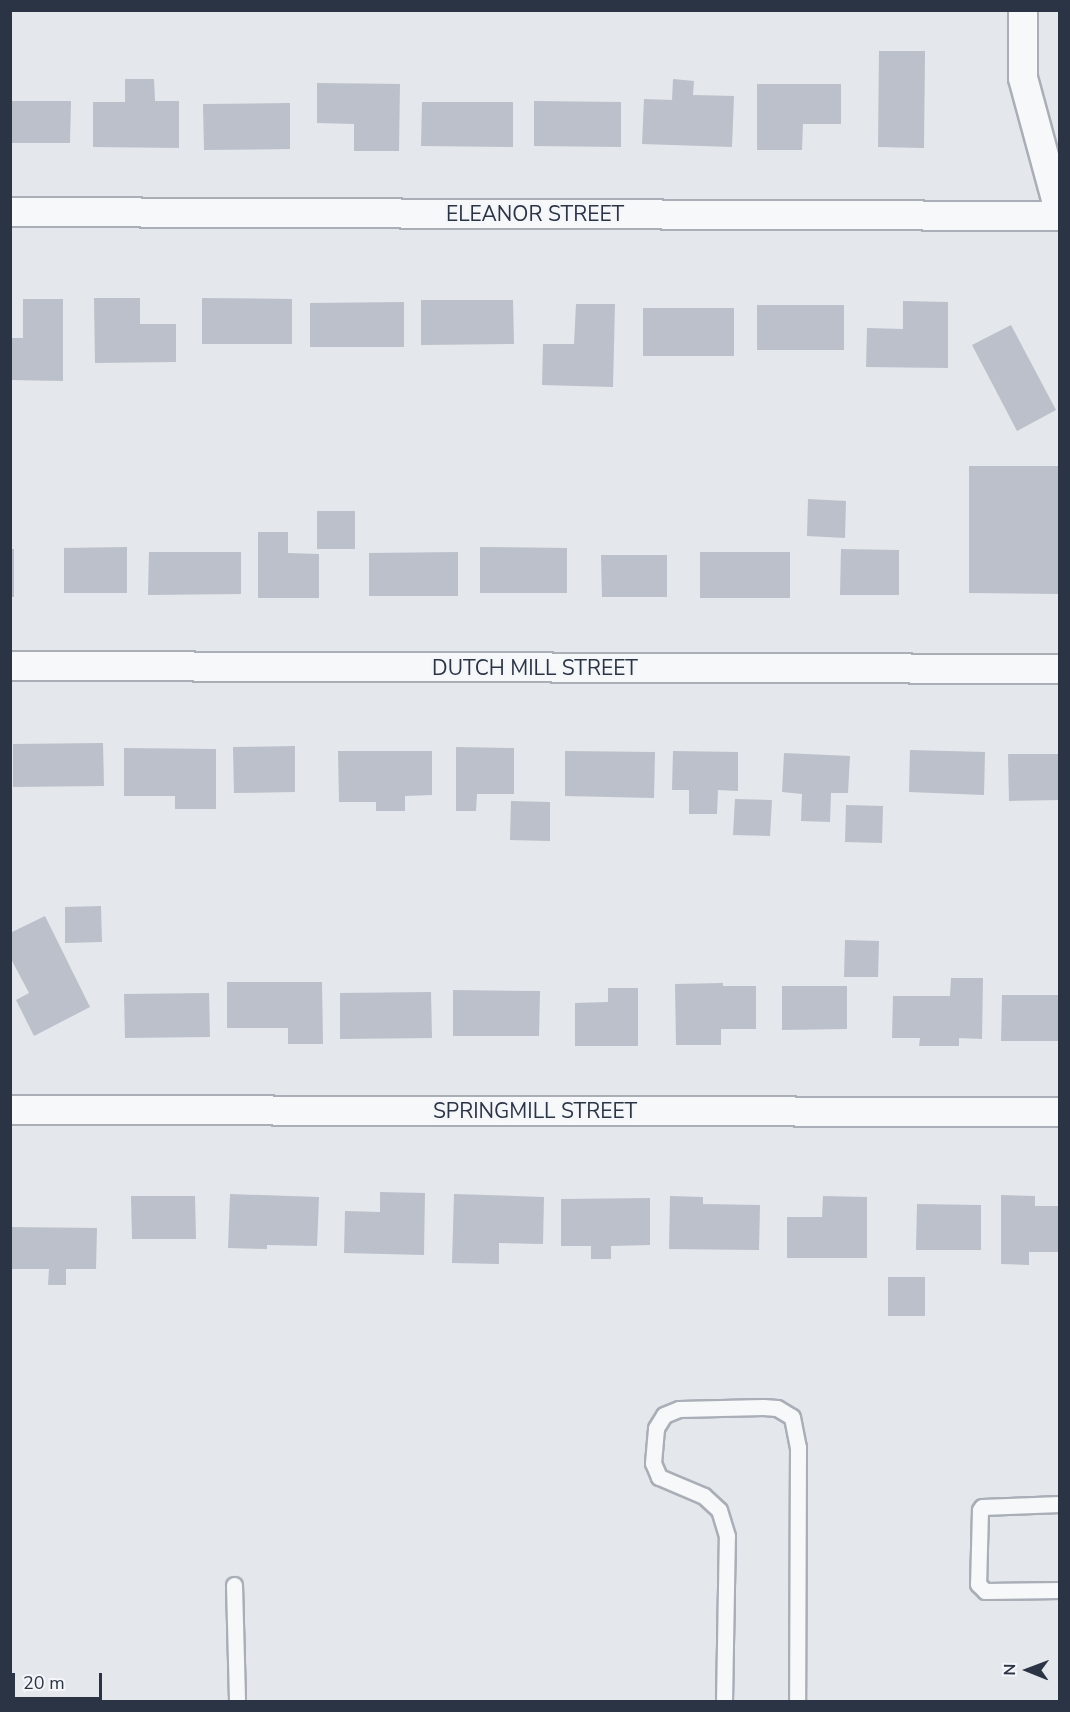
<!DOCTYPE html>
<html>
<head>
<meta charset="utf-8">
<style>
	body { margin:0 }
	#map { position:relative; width:1070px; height:1712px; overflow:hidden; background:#e4e7ec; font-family:"Nunito Sans",sans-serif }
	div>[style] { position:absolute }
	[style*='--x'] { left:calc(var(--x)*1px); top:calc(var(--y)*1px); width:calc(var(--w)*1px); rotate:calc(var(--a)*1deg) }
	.building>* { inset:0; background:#bbc0ca }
	.roads { filter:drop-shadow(2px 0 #a9aeb7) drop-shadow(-2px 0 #a9aeb7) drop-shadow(0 2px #a9aeb7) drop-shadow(0 -2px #a9aeb7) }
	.lane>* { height:15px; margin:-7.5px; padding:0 7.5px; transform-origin:7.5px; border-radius:7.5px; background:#f7f8fa }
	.street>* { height:28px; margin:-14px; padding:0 14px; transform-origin:14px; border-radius:14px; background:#f7f8fa }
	span { translate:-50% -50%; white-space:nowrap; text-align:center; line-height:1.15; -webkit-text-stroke:5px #f4f6f9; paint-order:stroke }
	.street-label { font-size:21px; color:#2b3445 }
	.frame { position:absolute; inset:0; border:12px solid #2b3445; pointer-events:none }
	.north { position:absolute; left:998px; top:1640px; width:60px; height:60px; -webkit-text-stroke:4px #f4f6f9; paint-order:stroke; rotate:271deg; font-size:16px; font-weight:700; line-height:24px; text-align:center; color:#2b3445 }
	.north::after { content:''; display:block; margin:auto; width:21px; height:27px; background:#2b3445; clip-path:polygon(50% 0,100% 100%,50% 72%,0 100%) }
	.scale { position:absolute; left:12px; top:1673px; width:90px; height:27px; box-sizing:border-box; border:3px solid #2b3445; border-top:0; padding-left:8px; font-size:18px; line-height:21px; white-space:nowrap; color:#2b3445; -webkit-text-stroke:4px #f4f6f9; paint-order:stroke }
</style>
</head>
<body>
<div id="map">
	<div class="building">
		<i style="clip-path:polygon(879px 51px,925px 51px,924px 148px,878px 147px)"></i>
		<i style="clip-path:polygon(125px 79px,154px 79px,155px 101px,179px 101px,179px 148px,93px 147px,93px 102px,125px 102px)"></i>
		<i style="clip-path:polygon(673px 79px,694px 81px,693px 95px,734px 96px,732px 147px,642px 144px,644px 99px,672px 100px)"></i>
		<i style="clip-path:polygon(317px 83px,400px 84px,399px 151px,354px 151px,354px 124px,317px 123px)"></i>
		<i style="clip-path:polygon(757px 84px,841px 84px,841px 124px,803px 124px,802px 150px,757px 150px)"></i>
		<i style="clip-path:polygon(10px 101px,71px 101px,70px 143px,10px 143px)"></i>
		<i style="clip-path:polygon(534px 101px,621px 102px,621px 147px,534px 146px)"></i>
		<i style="clip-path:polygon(422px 102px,513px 102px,513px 147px,421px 146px)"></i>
		<i style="clip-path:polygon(290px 103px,290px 149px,204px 150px,203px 104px)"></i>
		<i style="clip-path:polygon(94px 298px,140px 298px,140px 324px,176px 324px,176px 362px,95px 363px)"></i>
		<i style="clip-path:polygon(202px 298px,292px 299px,292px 344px,202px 344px)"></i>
		<i style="clip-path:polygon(23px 299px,63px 299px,63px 381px,10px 380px,10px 338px,23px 338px)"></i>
		<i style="clip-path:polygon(421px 300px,513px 300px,514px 344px,421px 345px)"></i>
		<i style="clip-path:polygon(903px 301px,948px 302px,948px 368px,866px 367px,867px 328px,903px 329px)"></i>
		<i style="clip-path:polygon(404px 302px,404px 347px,310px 347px,310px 303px)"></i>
		<i style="clip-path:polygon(576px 304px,615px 304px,613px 387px,542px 385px,543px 344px,574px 344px)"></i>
		<i style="clip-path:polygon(757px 305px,844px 305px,844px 350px,757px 350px)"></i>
		<i style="clip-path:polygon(643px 308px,734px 308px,734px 356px,643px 356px)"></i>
		<i style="clip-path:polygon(1011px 325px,1056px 410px,1017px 431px,972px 345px)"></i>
		<i style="clip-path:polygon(969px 466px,1060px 466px,1059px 594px,969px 593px)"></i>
		<i style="clip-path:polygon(808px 499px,846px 501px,845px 538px,807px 536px)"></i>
		<i style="clip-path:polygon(317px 511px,355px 511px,355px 549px,317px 549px)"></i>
		<i style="clip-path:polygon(258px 532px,288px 532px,288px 553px,319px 554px,319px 598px,258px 598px)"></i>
		<i style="clip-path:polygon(127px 547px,127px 593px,64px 593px,64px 548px)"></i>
		<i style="clip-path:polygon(480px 547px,567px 548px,567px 593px,480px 593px)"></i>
		<i style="clip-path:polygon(10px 549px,14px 549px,14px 597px,10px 597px)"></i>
		<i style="clip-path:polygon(841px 549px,899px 550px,899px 595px,840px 595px)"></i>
		<i style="clip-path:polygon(149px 552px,241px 552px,241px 594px,148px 595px)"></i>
		<i style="clip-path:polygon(458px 552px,458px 596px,369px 596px,369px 553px)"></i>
		<i style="clip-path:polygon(700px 552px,790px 552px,790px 598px,700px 598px)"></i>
		<i style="clip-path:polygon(601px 555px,667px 555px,667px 597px,602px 597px)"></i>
		<i style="clip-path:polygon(103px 743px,104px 786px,13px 787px,13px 744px)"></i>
		<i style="clip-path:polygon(295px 746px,295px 792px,234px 793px,233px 747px)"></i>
		<i style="clip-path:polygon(456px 747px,514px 748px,514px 794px,477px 794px,476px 811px,456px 811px)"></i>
		<i style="clip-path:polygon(124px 748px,216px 749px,216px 809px,175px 809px,175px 796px,124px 796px)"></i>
		<i style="clip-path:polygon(910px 750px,985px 752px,984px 795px,909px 792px)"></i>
		<i style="clip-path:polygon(338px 751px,432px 751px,432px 795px,405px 796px,405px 811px,376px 811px,376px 802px,339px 802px)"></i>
		<i style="clip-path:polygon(565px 751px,655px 752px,654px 798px,565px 796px)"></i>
		<i style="clip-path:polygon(673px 751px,738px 752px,738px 791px,718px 790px,717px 814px,689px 814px,689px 790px,672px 790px)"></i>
		<i style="clip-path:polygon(784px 753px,850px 756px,848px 793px,831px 793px,830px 822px,801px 821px,802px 794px,782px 792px)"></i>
		<i style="clip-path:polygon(1008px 754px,1060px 754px,1060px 800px,1009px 801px)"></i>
		<i style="clip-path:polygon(735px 799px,772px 800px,770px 836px,733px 835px)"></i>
		<i style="clip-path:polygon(511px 801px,550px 802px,550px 841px,510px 840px)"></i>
		<i style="clip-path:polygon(846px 805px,883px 806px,882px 843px,845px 842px)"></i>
		<i style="clip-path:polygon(101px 906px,102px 942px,65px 943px,65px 907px)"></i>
		<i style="clip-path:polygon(45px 916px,90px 1007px,34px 1036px,16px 1000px,29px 993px,10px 957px,10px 933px)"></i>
		<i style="clip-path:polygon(845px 940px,879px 941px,878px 977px,844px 977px)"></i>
		<i style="clip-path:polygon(951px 978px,983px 978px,982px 1039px,959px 1038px,959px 1046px,919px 1046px,920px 1038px,892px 1038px,893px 996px,950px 996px)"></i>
		<i style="clip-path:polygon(227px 982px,322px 982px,323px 1044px,288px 1044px,288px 1028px,227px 1028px)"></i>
		<i style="clip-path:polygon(723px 983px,723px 986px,756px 986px,756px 1029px,721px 1029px,721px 1045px,676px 1045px,675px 984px)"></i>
		<i style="clip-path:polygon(782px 986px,847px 986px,847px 1029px,782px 1030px)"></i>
		<i style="clip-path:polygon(608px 988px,638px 988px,638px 1046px,575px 1046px,575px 1003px,608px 1002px)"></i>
		<i style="clip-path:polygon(453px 990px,540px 991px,539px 1036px,453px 1036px)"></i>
		<i style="clip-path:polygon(431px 992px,432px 1038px,340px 1039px,340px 993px)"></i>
		<i style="clip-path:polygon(209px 993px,210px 1037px,125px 1038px,124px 994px)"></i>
		<i style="clip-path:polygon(1002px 995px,1060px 995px,1060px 1041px,1001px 1041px)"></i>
		<i style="clip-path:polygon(380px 1192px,425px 1193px,424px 1255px,344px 1253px,345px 1211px,380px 1212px)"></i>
		<i style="clip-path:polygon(230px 1194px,319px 1197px,317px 1246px,267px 1245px,267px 1249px,228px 1248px)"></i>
		<i style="clip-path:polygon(454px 1194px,544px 1197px,543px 1244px,499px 1243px,499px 1264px,452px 1263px)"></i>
		<i style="clip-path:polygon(1001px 1195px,1035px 1196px,1035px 1206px,1060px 1206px,1060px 1252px,1029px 1252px,1029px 1265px,1001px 1264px)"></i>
		<i style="clip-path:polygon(131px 1196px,195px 1196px,196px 1239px,132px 1239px)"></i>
		<i style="clip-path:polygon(670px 1196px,703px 1197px,703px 1204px,760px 1205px,759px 1250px,669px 1249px)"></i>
		<i style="clip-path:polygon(823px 1196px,867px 1197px,867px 1258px,787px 1258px,787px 1217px,822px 1217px)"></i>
		<i style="clip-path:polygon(650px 1198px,650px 1245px,611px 1246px,611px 1259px,591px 1259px,591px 1246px,561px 1246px,561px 1199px)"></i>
		<i style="clip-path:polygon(917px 1204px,981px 1205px,981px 1250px,916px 1250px)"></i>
		<i style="clip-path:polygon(10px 1227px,97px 1228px,96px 1269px,66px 1269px,66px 1285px,48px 1285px,49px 1269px,10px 1269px)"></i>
		<i style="clip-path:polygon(888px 1277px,925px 1277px,925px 1316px,888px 1316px)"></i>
	</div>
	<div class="roads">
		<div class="lane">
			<i style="--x:1060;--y:1504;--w:78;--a:177.8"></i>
			<i style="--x:982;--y:1507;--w:4;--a:124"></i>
			<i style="--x:980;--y:1510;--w:74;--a:91.5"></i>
			<i style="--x:978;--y:1584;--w:10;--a:45"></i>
			<i style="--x:985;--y:1591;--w:75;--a:-0.8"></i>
			<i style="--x:234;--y:1585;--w:117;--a:88.5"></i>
			<i style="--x:724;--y:1702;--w:166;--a:-89"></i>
			<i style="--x:727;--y:1536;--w:27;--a:-107"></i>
			<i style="--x:719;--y:1510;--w:21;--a:-137"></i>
			<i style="--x:704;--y:1496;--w:49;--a:-157.1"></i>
			<i style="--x:659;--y:1477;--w:15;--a:-113"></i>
			<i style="--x:653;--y:1463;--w:35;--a:-85"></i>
			<i style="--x:656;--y:1428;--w:15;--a:-58"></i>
			<i style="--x:664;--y:1415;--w:16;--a:-22"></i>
			<i style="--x:679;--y:1409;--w:84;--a:-1.4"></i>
			<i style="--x:763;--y:1407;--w:14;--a:4"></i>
			<i style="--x:777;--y:1408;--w:17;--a:31"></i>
			<i style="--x:792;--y:1417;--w:31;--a:79"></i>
			<i style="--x:798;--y:1447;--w:255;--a:90.2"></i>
		</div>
		<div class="street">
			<i style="--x:1023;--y:10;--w:68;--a:90"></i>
			<i style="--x:1023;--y:78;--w:141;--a:74.8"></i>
			<i style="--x:10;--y:212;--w:1050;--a:0.22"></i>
			<i style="--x:10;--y:666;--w:1050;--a:0.16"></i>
			<i style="--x:10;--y:1110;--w:1050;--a:0.11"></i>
		</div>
	</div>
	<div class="street-label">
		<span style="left:535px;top:214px">ELEANOR STREET</span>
		<span style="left:535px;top:668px">DUTCH MILL STREET</span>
		<span style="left:535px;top:1111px">SPRINGMILL STREET</span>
	</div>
	<div class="frame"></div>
	<div class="north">N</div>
	<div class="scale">20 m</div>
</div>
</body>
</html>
